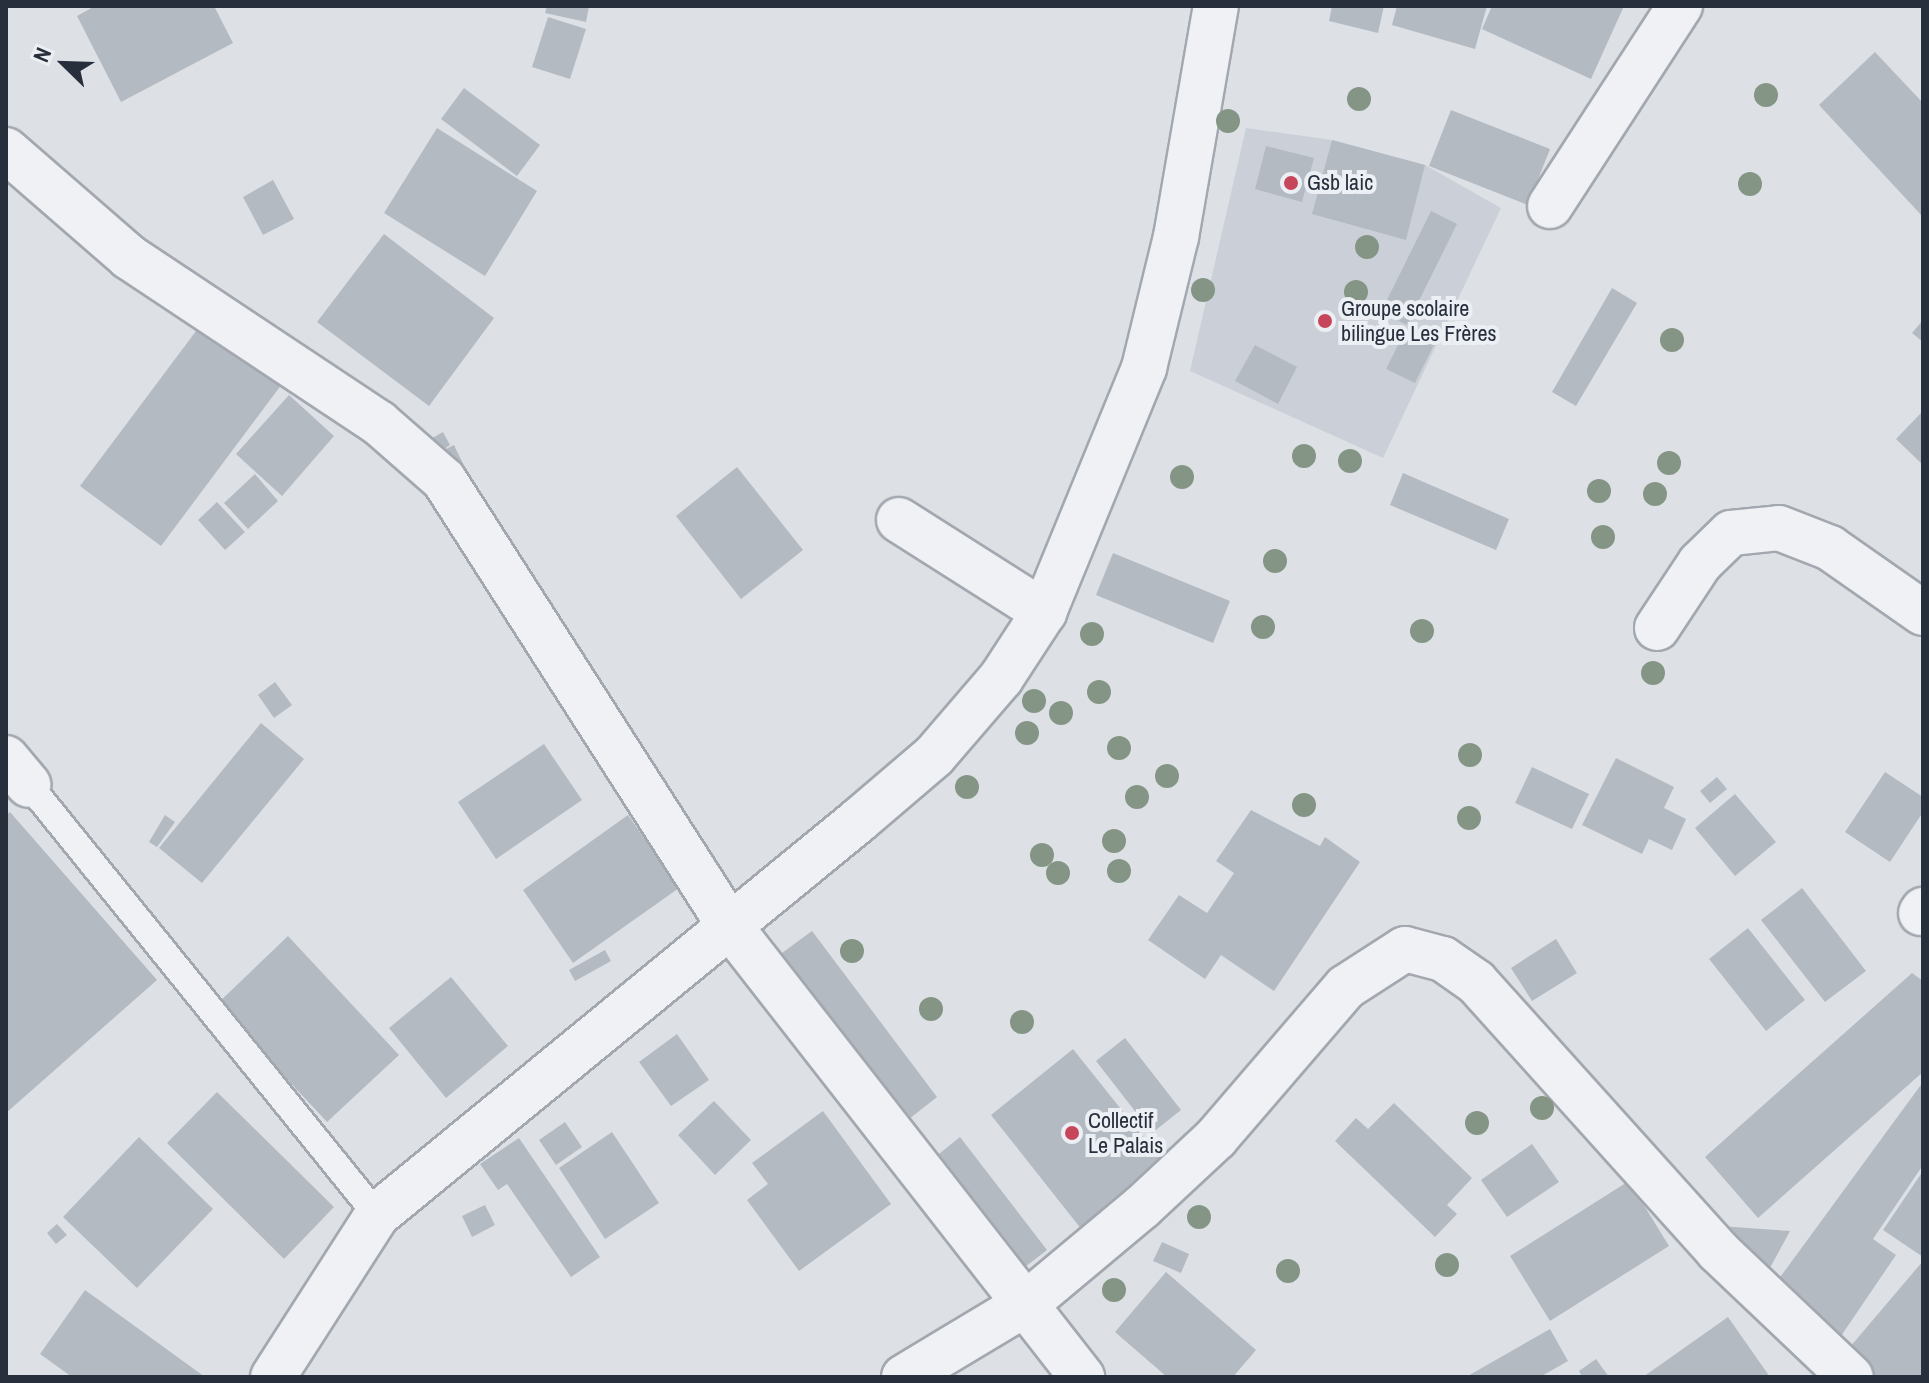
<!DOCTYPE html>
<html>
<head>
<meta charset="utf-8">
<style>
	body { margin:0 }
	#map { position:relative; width:1929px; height:1383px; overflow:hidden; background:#dde1e6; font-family:"Archivo Narrow",sans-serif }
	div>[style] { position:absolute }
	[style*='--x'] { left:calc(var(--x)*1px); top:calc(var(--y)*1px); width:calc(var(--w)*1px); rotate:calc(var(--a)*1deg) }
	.built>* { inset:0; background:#cbd0d8 }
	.building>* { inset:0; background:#b4bac2 }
	.roads { filter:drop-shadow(2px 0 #a3a8b0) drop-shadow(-2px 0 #a3a8b0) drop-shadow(0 2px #a3a8b0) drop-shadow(0 -2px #a3a8b0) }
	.service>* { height:26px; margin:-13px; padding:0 13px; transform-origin:13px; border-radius:13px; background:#eff1f5 }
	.minor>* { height:44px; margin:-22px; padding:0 22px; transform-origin:22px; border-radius:22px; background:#eff1f5 }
	.tertiary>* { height:44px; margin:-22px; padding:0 22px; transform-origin:22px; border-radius:22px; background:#eff1f5 }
	.trees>* { width:24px; height:24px; margin:-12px; border-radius:50%; background:#849585 }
	.dots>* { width:22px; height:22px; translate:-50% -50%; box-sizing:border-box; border:4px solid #eceff4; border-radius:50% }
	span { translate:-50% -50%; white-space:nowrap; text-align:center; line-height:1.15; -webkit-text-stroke:8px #eceff4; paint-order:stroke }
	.poi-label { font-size:22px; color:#272f3c }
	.left { translate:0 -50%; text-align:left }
	.frame { position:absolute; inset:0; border:8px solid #272f3c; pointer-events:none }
	.north { position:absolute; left:24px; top:24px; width:80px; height:80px; -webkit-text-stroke:6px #eceff4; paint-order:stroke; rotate:293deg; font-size:22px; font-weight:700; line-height:32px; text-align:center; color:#272f3c }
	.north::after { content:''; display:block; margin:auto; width:28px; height:36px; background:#272f3c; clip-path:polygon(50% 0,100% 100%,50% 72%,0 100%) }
</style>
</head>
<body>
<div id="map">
	<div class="built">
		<i style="clip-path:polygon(1246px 128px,1332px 140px,1425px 165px,1501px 208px,1383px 458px,1190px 371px)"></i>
	</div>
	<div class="building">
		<i style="clip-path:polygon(95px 6px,214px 6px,233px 43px,121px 102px,77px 16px)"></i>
		<i style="clip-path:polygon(547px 6px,589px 6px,586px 22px,545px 13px)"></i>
		<i style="clip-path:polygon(1332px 6px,1384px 6px,1378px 33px,1329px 21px)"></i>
		<i style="clip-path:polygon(1397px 6px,1487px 6px,1475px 49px,1392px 25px)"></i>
		<i style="clip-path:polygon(1492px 6px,1624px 6px,1591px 79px,1482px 29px)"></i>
		<i style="clip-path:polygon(548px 17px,586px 29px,570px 79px,532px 67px)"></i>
		<i style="clip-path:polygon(1875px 52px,1923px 103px,1923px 217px,1819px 105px)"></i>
		<i style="clip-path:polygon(464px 88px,540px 145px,517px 176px,441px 119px)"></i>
		<i style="clip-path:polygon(1451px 110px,1550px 149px,1528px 205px,1429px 166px)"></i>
		<i style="clip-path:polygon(437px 128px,537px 191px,485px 276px,384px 213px)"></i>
		<i style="clip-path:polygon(1332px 140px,1425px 165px,1406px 240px,1312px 214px)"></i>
		<i style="clip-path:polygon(1266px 146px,1314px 158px,1302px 202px,1255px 189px)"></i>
		<i style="clip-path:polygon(273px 180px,294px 219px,263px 235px,243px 197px)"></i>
		<i style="clip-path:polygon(1431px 211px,1457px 224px,1407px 325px,1381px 312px)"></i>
		<i style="clip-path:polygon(384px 234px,494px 318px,429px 406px,317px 322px)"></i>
		<i style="clip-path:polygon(1612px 288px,1637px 303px,1576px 406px,1552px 392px)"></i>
		<i style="clip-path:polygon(208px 315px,288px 376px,161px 546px,80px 486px)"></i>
		<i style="clip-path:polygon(1923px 320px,1923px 342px,1912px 333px)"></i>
		<i style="clip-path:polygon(1405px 331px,1434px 345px,1415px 383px,1386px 369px)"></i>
		<i style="clip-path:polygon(1255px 345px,1297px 367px,1278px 404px,1235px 381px)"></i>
		<i style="clip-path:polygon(289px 395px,334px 436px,282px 496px,236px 454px)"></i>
		<i style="clip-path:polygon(1921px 413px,1923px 415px,1923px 465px,1896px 439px)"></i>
		<i style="clip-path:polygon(443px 432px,450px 445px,440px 452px,454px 445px,465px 468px,448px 477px,429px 440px)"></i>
		<i style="clip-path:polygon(737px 467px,803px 550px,741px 599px,676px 516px)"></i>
		<i style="clip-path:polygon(1403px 473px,1509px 519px,1496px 550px,1390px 505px)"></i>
		<i style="clip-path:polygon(255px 474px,278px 501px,248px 529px,224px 503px)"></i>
		<i style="clip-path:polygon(217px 502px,245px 532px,225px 550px,198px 520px)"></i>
		<i style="clip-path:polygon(1113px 553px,1230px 601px,1213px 643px,1096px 595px)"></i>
		<i style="clip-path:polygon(275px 682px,292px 705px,274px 718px,258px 695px)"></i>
		<i style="clip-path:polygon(261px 723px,304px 759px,202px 883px,159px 848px)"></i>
		<i style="clip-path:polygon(544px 744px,582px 800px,496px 859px,458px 802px)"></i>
		<i style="clip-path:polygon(1616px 758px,1674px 787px,1664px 808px,1686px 819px,1672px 850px,1649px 839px,1642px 854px,1582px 825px)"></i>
		<i style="clip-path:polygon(1532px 767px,1589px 794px,1572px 829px,1515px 803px)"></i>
		<i style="clip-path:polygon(1885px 772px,1923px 797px,1923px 812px,1890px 862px,1845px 832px)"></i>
		<i style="clip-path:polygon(1717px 777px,1727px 789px,1710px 803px,1700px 791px)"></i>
		<i style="clip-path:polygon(1735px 794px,1776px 842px,1735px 876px,1695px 828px)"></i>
		<i style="clip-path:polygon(1251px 810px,1320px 846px,1325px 837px,1360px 862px,1274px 991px,1221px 955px,1205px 979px,1148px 940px,1179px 895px,1207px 913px,1234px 873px,1216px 861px)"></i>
		<i style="clip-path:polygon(10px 812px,157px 980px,6px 1113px,6px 815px)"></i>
		<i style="clip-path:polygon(165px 815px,175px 822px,157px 847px,149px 842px)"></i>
		<i style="clip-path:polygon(628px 815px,679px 888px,573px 963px,523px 890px)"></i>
		<i style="clip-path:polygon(1802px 888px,1866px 971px,1825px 1002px,1761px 920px)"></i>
		<i style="clip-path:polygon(1748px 928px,1805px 1000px,1766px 1031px,1709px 959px)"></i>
		<i style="clip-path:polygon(812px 931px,937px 1097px,904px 1123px,778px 956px)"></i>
		<i style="clip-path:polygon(288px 936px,399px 1055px,327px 1122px,217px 1004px)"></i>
		<i style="clip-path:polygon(1556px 939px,1577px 973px,1532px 1001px,1511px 968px)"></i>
		<i style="clip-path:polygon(605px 950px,611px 961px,575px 981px,569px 970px)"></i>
		<i style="clip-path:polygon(1912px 973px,1923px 981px,1923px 1072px,1758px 1218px,1705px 1157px)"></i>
		<i style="clip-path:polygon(451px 977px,508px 1046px,446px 1098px,389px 1028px)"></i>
		<i style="clip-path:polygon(677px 1034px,709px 1080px,671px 1106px,639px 1062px)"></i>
		<i style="clip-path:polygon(1125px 1038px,1181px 1110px,1152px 1133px,1096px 1061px)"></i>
		<i style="clip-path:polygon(1073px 1049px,1164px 1163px,1082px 1230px,991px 1115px)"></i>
		<i style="clip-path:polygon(1923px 1082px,1923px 1165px,1873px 1239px,1896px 1255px,1839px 1339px,1770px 1291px)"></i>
		<i style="clip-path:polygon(217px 1092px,334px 1207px,284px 1259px,167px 1143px)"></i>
		<i style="clip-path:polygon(714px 1101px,751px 1140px,715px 1175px,678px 1135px)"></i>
		<i style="clip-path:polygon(1394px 1103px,1472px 1178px,1447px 1205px,1457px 1214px,1435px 1237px,1335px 1141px,1356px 1118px,1368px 1129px)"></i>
		<i style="clip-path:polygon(823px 1111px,891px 1204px,799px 1271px,747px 1200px,768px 1184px,752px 1163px)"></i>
		<i style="clip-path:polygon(565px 1122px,582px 1147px,556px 1165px,539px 1140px)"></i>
		<i style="clip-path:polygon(612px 1132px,659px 1203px,605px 1239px,559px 1168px)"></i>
		<i style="clip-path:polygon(139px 1137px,213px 1209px,137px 1288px,63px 1217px)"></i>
		<i style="clip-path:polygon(960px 1137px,1047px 1250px,1016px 1274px,929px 1162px)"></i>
		<i style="clip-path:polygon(519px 1138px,600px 1257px,571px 1277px,507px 1184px,498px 1190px,480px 1164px)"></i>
		<i style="clip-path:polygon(1532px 1144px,1559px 1182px,1507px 1217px,1481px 1180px)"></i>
		<i style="clip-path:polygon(1923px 1171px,1923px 1257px,1883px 1230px)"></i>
		<i style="clip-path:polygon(1629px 1181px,1669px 1246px,1550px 1321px,1510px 1256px)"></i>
		<i style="clip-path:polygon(485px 1205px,495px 1225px,472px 1237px,462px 1216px)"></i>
		<i style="clip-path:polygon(57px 1224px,67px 1235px,56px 1244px,47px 1233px)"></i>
		<i style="clip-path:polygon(1720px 1226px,1790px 1231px,1764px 1279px)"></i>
		<i style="clip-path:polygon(1162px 1242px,1189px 1254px,1181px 1273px,1153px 1261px)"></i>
		<i style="clip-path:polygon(1923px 1261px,1923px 1376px,1872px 1377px,1844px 1354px)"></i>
		<i style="clip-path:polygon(1166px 1272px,1256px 1350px,1233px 1377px,1167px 1377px,1115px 1332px)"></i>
		<i style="clip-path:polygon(85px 1290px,205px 1377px,72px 1377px,40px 1354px)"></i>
		<i style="clip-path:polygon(1728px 1317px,1770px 1377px,1643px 1377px)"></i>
		<i style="clip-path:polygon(1550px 1329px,1568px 1361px,1540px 1377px,1466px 1377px)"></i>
		<i style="clip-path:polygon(1596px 1359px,1609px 1377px,1582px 1377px,1579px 1371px)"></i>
	</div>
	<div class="roads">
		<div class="service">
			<i style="--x:29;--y:785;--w:553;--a:51.02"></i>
		</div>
		<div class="minor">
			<i style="--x:6;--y:150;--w:163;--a:41"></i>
			<i style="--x:129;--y:257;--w:300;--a:33.6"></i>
			<i style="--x:379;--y:423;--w:86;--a:41.2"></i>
			<i style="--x:444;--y:480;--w:528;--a:57.36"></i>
			<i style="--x:729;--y:925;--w:574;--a:52.01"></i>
			<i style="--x:1550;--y:206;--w:239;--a:-57"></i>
			<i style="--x:899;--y:520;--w:172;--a:32.4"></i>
			<i style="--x:1657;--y:628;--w:78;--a:-56.5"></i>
			<i style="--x:1700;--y:563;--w:43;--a:-44.1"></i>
			<i style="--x:1731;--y:533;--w:48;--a:-5.9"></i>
			<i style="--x:1779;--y:528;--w:55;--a:21.4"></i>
			<i style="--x:1830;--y:548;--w:113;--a:35"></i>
			<i style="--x:6;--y:758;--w:35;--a:50"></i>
			<i style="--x:1921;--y:913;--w:4;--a:-56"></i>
			<i style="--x:904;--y:1377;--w:144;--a:-31"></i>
			<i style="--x:1027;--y:1303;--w:150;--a:-39.9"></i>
			<i style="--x:1142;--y:1207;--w:101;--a:-43"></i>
			<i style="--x:1216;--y:1138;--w:199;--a:-49.3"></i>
			<i style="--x:1346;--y:987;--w:70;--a:-32.8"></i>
			<i style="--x:1405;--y:949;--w:39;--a:15"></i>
			<i style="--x:1443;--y:959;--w:40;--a:34.9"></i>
			<i style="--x:1476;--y:982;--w:362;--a:48"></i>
			<i style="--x:1718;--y:1251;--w:183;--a:43.5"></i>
		</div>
		<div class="tertiary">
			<i style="--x:273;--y:1377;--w:193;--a:-57.3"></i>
			<i style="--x:377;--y:1215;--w:623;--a:-39.33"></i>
			<i style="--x:859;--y:820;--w:99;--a:-40.5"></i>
			<i style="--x:934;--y:756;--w:103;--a:-49.3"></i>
			<i style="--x:1001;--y:678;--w:79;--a:-56.9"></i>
			<i style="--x:1044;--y:612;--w:264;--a:-67.7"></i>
			<i style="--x:1144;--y:368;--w:135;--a:-76.3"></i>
			<i style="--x:1176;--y:237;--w:234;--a:-80.2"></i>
		</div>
	</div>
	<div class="trees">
		<i style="left:1766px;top:95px"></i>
		<i style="left:1359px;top:99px"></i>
		<i style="left:1228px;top:121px"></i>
		<i style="left:1750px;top:184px"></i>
		<i style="left:1367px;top:247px"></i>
		<i style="left:1203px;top:290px"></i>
		<i style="left:1356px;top:292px"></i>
		<i style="left:1672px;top:340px"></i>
		<i style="left:1304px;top:456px"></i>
		<i style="left:1350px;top:461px"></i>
		<i style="left:1669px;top:463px"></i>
		<i style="left:1182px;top:477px"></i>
		<i style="left:1599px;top:491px"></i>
		<i style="left:1655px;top:494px"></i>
		<i style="left:1603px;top:537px"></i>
		<i style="left:1275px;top:561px"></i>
		<i style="left:1263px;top:627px"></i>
		<i style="left:1422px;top:631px"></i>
		<i style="left:1092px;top:634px"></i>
		<i style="left:1653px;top:673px"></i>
		<i style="left:1099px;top:692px"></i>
		<i style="left:1034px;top:701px"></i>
		<i style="left:1061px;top:713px"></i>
		<i style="left:1027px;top:733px"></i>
		<i style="left:1119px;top:748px"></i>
		<i style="left:1470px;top:755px"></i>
		<i style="left:1167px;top:776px"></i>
		<i style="left:967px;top:787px"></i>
		<i style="left:1137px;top:797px"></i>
		<i style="left:1304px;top:805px"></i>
		<i style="left:1469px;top:818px"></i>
		<i style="left:1114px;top:841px"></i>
		<i style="left:1042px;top:855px"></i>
		<i style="left:1119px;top:871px"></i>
		<i style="left:1058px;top:873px"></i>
		<i style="left:852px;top:951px"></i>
		<i style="left:931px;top:1009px"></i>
		<i style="left:1022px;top:1022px"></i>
		<i style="left:1542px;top:1108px"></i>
		<i style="left:1477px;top:1123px"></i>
		<i style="left:1199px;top:1217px"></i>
		<i style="left:1447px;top:1265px"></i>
		<i style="left:1288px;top:1271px"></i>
		<i style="left:1114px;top:1290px"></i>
	</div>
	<div class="dots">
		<i style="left:1291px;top:183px;background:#c6475b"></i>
		<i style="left:1325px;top:321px;background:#c6475b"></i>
		<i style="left:1072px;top:1133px;background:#c6475b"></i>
	</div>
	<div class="poi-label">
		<span class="left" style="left:1307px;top:183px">Gsb laic</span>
		<span class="left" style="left:1341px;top:321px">Groupe scolaire<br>bilingue Les Frères</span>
		<span class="left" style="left:1088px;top:1133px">Collectif<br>Le Palais</span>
	</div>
	<div class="frame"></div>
	<div class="north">N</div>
</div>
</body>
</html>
